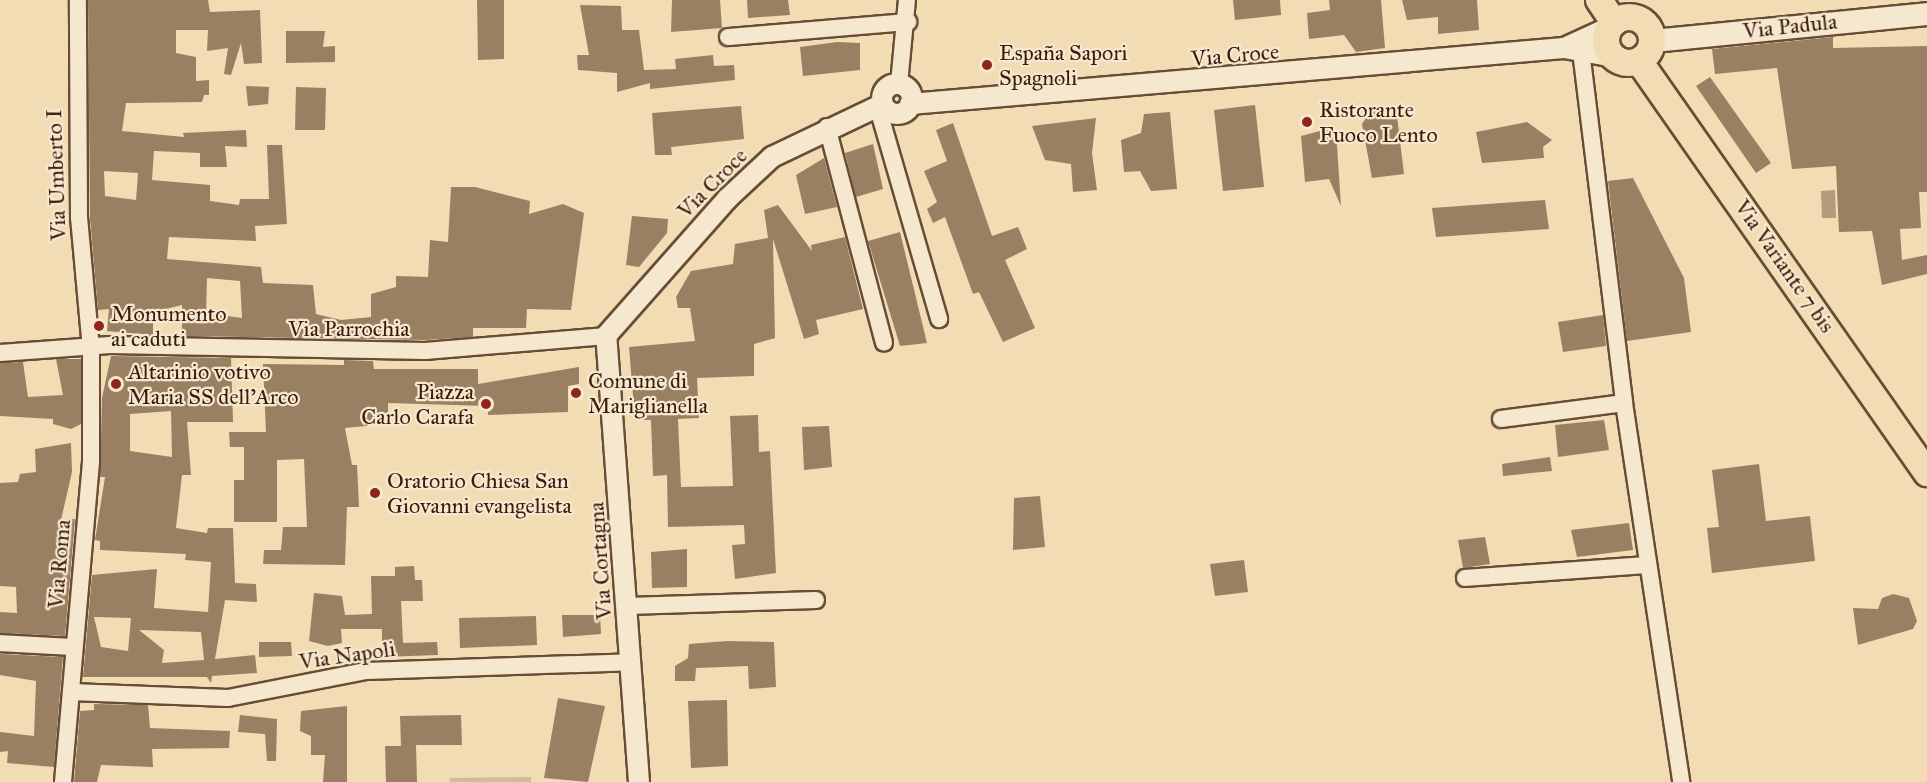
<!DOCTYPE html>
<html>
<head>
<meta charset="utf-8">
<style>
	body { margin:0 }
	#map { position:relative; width:1927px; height:782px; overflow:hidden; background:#f1dcb4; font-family:"IM FELL Great Primer",serif }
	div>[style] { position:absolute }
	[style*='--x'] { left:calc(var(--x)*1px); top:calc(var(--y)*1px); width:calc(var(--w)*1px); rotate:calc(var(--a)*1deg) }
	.green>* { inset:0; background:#d2bb97 }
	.water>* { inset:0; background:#b39b7b }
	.building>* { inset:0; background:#998063 }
	.roads { filter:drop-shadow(2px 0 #684c36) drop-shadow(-2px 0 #684c36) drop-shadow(0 2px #684c36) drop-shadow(0 -2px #684c36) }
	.minor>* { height:16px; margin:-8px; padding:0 8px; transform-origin:8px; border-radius:8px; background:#f6e8ce }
	.tertiary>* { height:20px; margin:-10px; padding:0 10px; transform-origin:10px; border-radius:10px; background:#f6e8ce }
	.tertiary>.ring { margin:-10px; padding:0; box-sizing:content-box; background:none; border:20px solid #f6e8ce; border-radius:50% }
	.secondary>* { height:22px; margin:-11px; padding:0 11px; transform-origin:11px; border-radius:11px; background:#f6e8ce }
	.primary>* { height:26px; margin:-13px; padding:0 13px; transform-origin:13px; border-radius:13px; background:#f1dcb4 }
	.primary>.ring { margin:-13px; padding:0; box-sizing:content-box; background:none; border:26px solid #f1dcb4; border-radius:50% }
	.dots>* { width:16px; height:16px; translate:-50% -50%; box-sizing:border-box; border:3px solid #f6e8ce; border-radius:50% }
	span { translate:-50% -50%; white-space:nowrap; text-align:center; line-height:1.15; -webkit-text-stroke:4.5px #f6e8ce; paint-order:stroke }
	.street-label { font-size:22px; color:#3a1c0c }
	.poi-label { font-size:22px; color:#3a1c0c }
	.left { translate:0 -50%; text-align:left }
	.right { translate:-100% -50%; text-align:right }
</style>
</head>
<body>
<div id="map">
	<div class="green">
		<i style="clip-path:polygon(531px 777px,531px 782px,450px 782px,450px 778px)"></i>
	</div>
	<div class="water">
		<i style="clip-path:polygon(1835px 190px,1836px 218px,1822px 218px,1821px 191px)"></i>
	</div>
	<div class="building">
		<i style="clip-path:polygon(evenodd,88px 0,208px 0,210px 12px,260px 10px,262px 63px,244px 64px,241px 43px,231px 75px,224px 74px,228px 48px,207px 51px,208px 30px,176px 30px,176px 53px,196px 57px,196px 81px,209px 80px,209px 95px,204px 95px,202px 102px,126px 103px,122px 131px,184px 137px,183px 133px,246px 130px,247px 147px,225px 146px,227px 167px,200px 167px,200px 153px,154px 151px,152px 180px,210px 185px,210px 201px,239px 205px,240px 199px,269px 199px,267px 145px,282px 145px,287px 224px,255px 226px,256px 241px,169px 237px,167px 259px,261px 267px,263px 283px,313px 285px,316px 314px,341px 320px,371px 317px,371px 294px,396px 287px,396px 276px,428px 277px,430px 240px,448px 242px,451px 187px,475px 187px,530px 201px,529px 214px,563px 204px,584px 213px,571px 310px,527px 309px,526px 328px,473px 328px,473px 337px,425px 340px,182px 336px,182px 305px,153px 312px,153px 335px,107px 331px,109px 309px,98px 310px,90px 218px,88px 0,104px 171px,138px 173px,136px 200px,105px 196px,104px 171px,88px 0,207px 278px,240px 281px,242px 318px,206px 313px,207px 278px)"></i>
		<i style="clip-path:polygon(477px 0,504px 0,504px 59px,478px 60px)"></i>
		<i style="clip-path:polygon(672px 0,720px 0,722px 28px,671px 32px)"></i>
		<i style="clip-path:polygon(747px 0,788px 0,790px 15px,748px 18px)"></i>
		<i style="clip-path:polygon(1233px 0,1280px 0,1281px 15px,1235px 20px)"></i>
		<i style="clip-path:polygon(1329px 0,1381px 0,1385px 48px,1356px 52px,1344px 35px,1309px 39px,1307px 13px,1330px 10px)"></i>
		<i style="clip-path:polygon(1402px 0,1477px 0,1479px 30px,1438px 34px,1438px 17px,1407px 20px)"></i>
		<i style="clip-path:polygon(580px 5px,621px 6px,622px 30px,639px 30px,644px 70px,676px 69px,675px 59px,713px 55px,714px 66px,734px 65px,735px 80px,650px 89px,650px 83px,617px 92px,617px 73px,578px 70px,577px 55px,589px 55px)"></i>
		<i style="clip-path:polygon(286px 31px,325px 31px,323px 47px,335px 46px,335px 62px,286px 63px)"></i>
		<i style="clip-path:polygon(1833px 37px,1833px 48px,1927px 46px,1927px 192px,1919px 192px,1921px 228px,1900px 229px,1902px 260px,1927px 255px,1927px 274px,1882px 285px,1872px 231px,1839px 232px,1836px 166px,1792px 169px,1777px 68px,1715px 74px,1712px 49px)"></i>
		<i style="clip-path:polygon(837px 42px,860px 43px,860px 70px,803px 76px,800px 47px)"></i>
		<i style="clip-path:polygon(1710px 77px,1771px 163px,1756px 173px,1696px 86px)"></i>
		<i style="clip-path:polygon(246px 86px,269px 87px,268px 104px,248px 106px)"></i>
		<i style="clip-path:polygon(296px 87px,326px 88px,325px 130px,295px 130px)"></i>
		<i style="clip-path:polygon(1255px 105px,1264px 187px,1223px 191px,1214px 110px)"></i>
		<i style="clip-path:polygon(741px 106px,744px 139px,671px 147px,672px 155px,655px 155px,652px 113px)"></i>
		<i style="clip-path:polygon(1396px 108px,1404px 174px,1372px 178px,1362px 124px,1370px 112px)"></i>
		<i style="clip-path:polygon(1170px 112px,1177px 189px,1151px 191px,1140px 171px,1124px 172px,1121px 140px,1141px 133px,1144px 114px)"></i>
		<i style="clip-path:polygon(1096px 118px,1092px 153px,1097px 190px,1073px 192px,1071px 164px,1045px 160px,1032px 126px)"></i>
		<i style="clip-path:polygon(1527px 122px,1552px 140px,1543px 147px,1544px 158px,1482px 163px,1476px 132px)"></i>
		<i style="clip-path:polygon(953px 123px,992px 236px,1018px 227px,1027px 249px,1005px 260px,1035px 328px,1003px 342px,979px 292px,973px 294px,945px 217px,933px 223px,927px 209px,937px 202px,924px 171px,947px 161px,936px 130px)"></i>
		<i style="clip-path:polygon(1324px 130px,1336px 130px,1341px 206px,1329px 179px,1305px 182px,1301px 136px)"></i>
		<i style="clip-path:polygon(873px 144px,883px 189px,856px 197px,845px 153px)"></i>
		<i style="clip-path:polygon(824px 158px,837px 207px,805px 214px,796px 175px)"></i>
		<i style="clip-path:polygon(1633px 178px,1684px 278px,1691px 332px,1627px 341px,1608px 181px)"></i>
		<i style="clip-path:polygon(1545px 200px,1549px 229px,1436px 237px,1432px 208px)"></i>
		<i style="clip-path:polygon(778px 205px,812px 251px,811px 245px,845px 237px,863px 309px,816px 320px,819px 334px,804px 339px,773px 239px,775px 338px,754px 344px,754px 376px,697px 378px,699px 418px,678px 419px,681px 487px,733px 486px,730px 416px,758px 415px,759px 452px,770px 451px,776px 573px,735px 579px,732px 545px,745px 544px,744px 525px,668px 527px,667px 475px,653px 476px,651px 420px,635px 420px,629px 347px,695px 341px,690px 308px,678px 308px,676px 297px,691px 271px,733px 264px,735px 244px,768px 238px,764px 210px)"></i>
		<i style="clip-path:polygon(632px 216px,668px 219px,667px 233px,639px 267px,626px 265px)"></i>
		<i style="clip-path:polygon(900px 232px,927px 343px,900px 346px,868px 241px)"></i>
		<i style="clip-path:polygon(1603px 315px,1606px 346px,1563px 352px,1558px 322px)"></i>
		<i style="clip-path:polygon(evenodd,111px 356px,231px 358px,233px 422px,187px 422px,191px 475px,182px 475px,176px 528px,207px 533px,208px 528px,233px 528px,235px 583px,256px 584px,257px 602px,225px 600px,215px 659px,255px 655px,257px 673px,212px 676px,211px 683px,207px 677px,83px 677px,92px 575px,157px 569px,154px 608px,208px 612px,211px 562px,185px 560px,186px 554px,100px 550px,100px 541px,95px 540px,105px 477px,100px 477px,102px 398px,111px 356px,171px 411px,172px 457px,130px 451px,130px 414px,171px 411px,111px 356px,94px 617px,131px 618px,128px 651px,101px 647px,94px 617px,111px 356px,139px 630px,201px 632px,204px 660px,162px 663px,164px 650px,139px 630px)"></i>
		<i style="clip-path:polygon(56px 359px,81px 359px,81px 424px,71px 429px,53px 424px,53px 419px,0 416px,0 363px,23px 362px,28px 397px,63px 395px)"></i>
		<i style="clip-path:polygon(344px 360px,373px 361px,374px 369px,478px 369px,478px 384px,579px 367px,579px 384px,568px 386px,568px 412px,488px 415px,488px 406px,388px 403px,388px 424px,345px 428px,352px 465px,357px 465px,359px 507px,347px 507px,345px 565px,263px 564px,264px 550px,281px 550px,283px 527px,307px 527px,304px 459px,277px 460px,277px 522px,234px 522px,234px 480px,244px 480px,244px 447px,230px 447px,229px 432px,266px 432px,263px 364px,344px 365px)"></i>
		<i style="clip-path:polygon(1604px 420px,1609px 450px,1558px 457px,1555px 425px)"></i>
		<i style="clip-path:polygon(829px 426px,832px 467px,804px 470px,802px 427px)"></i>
		<i style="clip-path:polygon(71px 443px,72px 472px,61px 520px,75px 519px,65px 636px,0 633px,0 612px,17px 613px,16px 587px,0 586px,0 483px,18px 482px,20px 474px,36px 472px,35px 449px)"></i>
		<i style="clip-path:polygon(1550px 457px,1552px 471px,1503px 476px,1502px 464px)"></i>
		<i style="clip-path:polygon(1759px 464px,1766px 521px,1810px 516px,1815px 561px,1712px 573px,1707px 528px,1719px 527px,1712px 470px)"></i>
		<i style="clip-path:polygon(1040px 496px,1045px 547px,1013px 550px,1014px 498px)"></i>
		<i style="clip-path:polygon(1629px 523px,1633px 550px,1577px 557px,1571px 530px)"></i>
		<i style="clip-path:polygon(1485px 537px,1490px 564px,1463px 568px,1458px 540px)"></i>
		<i style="clip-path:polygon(687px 549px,687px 587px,652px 588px,651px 552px)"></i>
		<i style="clip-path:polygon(1244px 560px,1248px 592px,1215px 596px,1210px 564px)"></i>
		<i style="clip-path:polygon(414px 566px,415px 580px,422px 580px,423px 601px,401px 601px,403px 643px,437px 642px,438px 655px,382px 657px,382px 629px,341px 629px,342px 643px,328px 646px,309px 641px,314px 593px,342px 596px,345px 615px,372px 614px,371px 576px,395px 576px,395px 567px)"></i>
		<i style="clip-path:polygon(1893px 594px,1909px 598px,1917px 621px,1913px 629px,1858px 645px,1853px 608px,1878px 609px,1882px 598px)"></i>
		<i style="clip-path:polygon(562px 615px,600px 615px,601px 634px,563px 637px)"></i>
		<i style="clip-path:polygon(536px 616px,537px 645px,460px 648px,459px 618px)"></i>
		<i style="clip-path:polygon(727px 641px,774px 642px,776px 687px,749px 689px,748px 666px,696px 668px,695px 681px,675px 681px,675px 666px,688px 658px,689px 644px)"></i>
		<i style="clip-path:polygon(259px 642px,291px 642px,292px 656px,259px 657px)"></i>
		<i style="clip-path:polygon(0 654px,63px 657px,54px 767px,7px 763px,8px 751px,0 752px,0 732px,34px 736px,36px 681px,0 675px)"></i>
		<i style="clip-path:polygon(558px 698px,605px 706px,588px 782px,544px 778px)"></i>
		<i style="clip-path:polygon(727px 700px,728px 766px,691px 768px,688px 701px)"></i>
		<i style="clip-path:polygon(94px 704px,148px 705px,150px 728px,230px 731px,229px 748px,152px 749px,153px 767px,101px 765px,97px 782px,74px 782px,80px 711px,94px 710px)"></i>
		<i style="clip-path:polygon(347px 706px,347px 782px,323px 782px,325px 755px,311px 755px,311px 736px,300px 731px,301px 711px)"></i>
		<i style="clip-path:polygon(240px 715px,277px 719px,276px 761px,267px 761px,265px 734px,238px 732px)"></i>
		<i style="clip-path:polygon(461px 715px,462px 745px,416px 745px,417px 782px,386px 782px,385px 746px,401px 746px,400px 716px)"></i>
	</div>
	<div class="roads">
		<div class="minor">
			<i style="--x:728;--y:37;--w:181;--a:-4.8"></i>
			<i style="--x:1581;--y:51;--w:355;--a:83"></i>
			<i style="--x:1624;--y:403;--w:383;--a:81.4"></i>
			<i style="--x:899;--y:84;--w:84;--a:-84.6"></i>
			<i style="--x:877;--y:105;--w:223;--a:73.8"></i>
			<i style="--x:827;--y:127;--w:223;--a:75.2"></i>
			<i style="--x:0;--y:353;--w:110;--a:-4.2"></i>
			<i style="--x:110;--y:345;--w:315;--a:1.1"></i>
			<i style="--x:425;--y:351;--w:182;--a:-4.7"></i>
			<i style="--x:1501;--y:419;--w:124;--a:-7.4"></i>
			<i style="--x:1465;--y:578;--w:181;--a:-4.1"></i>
			<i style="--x:628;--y:606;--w:188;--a:-1.8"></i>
			<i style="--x:0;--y:643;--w:74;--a:3.1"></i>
			<i style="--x:71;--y:692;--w:157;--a:2.2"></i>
			<i style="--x:228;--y:698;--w:141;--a:-11.1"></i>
			<i style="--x:366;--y:671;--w:265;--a:-1.9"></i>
			<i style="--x:63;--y:782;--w:322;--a:-85"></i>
			<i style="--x:91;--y:461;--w:112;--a:-90"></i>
			<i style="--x:91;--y:349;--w:132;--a:-95.2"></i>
			<i style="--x:79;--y:218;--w:218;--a:-90.3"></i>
		</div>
		<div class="tertiary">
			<i style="--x:1564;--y:48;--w:51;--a:-24.5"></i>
			<i class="ring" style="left:882px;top:84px;width:10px;height:10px"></i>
			<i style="--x:910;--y:104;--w:656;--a:-4.89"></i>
			<i style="--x:1564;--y:48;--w:51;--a:10.2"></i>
			<i style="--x:639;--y:782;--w:447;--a:-94.2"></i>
			<i style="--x:606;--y:336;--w:183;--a:-48.5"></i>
			<i style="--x:727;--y:199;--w:62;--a:-43"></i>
			<i style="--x:772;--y:157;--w:123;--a:-25.5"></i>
		</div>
		<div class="secondary">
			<i style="--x:1653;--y:41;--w:275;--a:-5.6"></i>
		</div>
		<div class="primary">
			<i style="--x:1599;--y:0;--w:27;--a:56"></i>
			<i class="ring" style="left:1606px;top:17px;width:20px;height:20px"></i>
			<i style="--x:1639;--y:61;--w:503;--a:55.05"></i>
		</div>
	</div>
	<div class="dots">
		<i style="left:987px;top:65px;background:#8f2418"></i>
		<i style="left:1307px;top:122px;background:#8f2418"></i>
		<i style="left:99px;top:326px;background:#8f2418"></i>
		<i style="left:116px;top:384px;background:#8f2418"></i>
		<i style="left:576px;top:393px;background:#8f2418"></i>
		<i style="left:486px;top:404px;background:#8f2418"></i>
		<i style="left:375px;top:493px;background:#8f2418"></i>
	</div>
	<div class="street-label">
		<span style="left:1790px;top:26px;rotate:-6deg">Via Padula</span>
		<span style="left:1235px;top:55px;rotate:-5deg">Via Croce</span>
		<span style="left:56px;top:175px;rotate:-92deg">Via Umberto I</span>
		<span style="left:712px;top:183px;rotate:-45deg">Via Croce</span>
		<span style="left:1785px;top:266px;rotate:55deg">Via Variante 7 bis</span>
		<span style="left:349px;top:329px">Via Parrochia</span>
		<span style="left:600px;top:561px;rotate:-94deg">Via Cortagna</span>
		<span style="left:59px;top:564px;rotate:-85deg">Via Roma</span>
		<span style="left:347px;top:655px;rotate:-8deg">Via Napoli</span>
	</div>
	<div class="poi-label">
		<span class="left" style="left:999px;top:65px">España Sapori<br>Spagnoli</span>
		<span class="left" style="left:1319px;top:122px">Ristorante<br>Fuoco Lento</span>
		<span class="left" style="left:111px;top:326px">Monumento<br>ai caduti</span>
		<span class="left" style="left:128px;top:384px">Altarinio votivo<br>Maria SS dell'Arco</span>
		<span class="left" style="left:588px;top:393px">Comune di<br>Mariglianella</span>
		<span class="right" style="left:474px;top:404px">Piazza<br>Carlo Carafa</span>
		<span class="left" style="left:387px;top:493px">Oratorio Chiesa San<br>Giovanni evangelista</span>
	</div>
</div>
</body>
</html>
